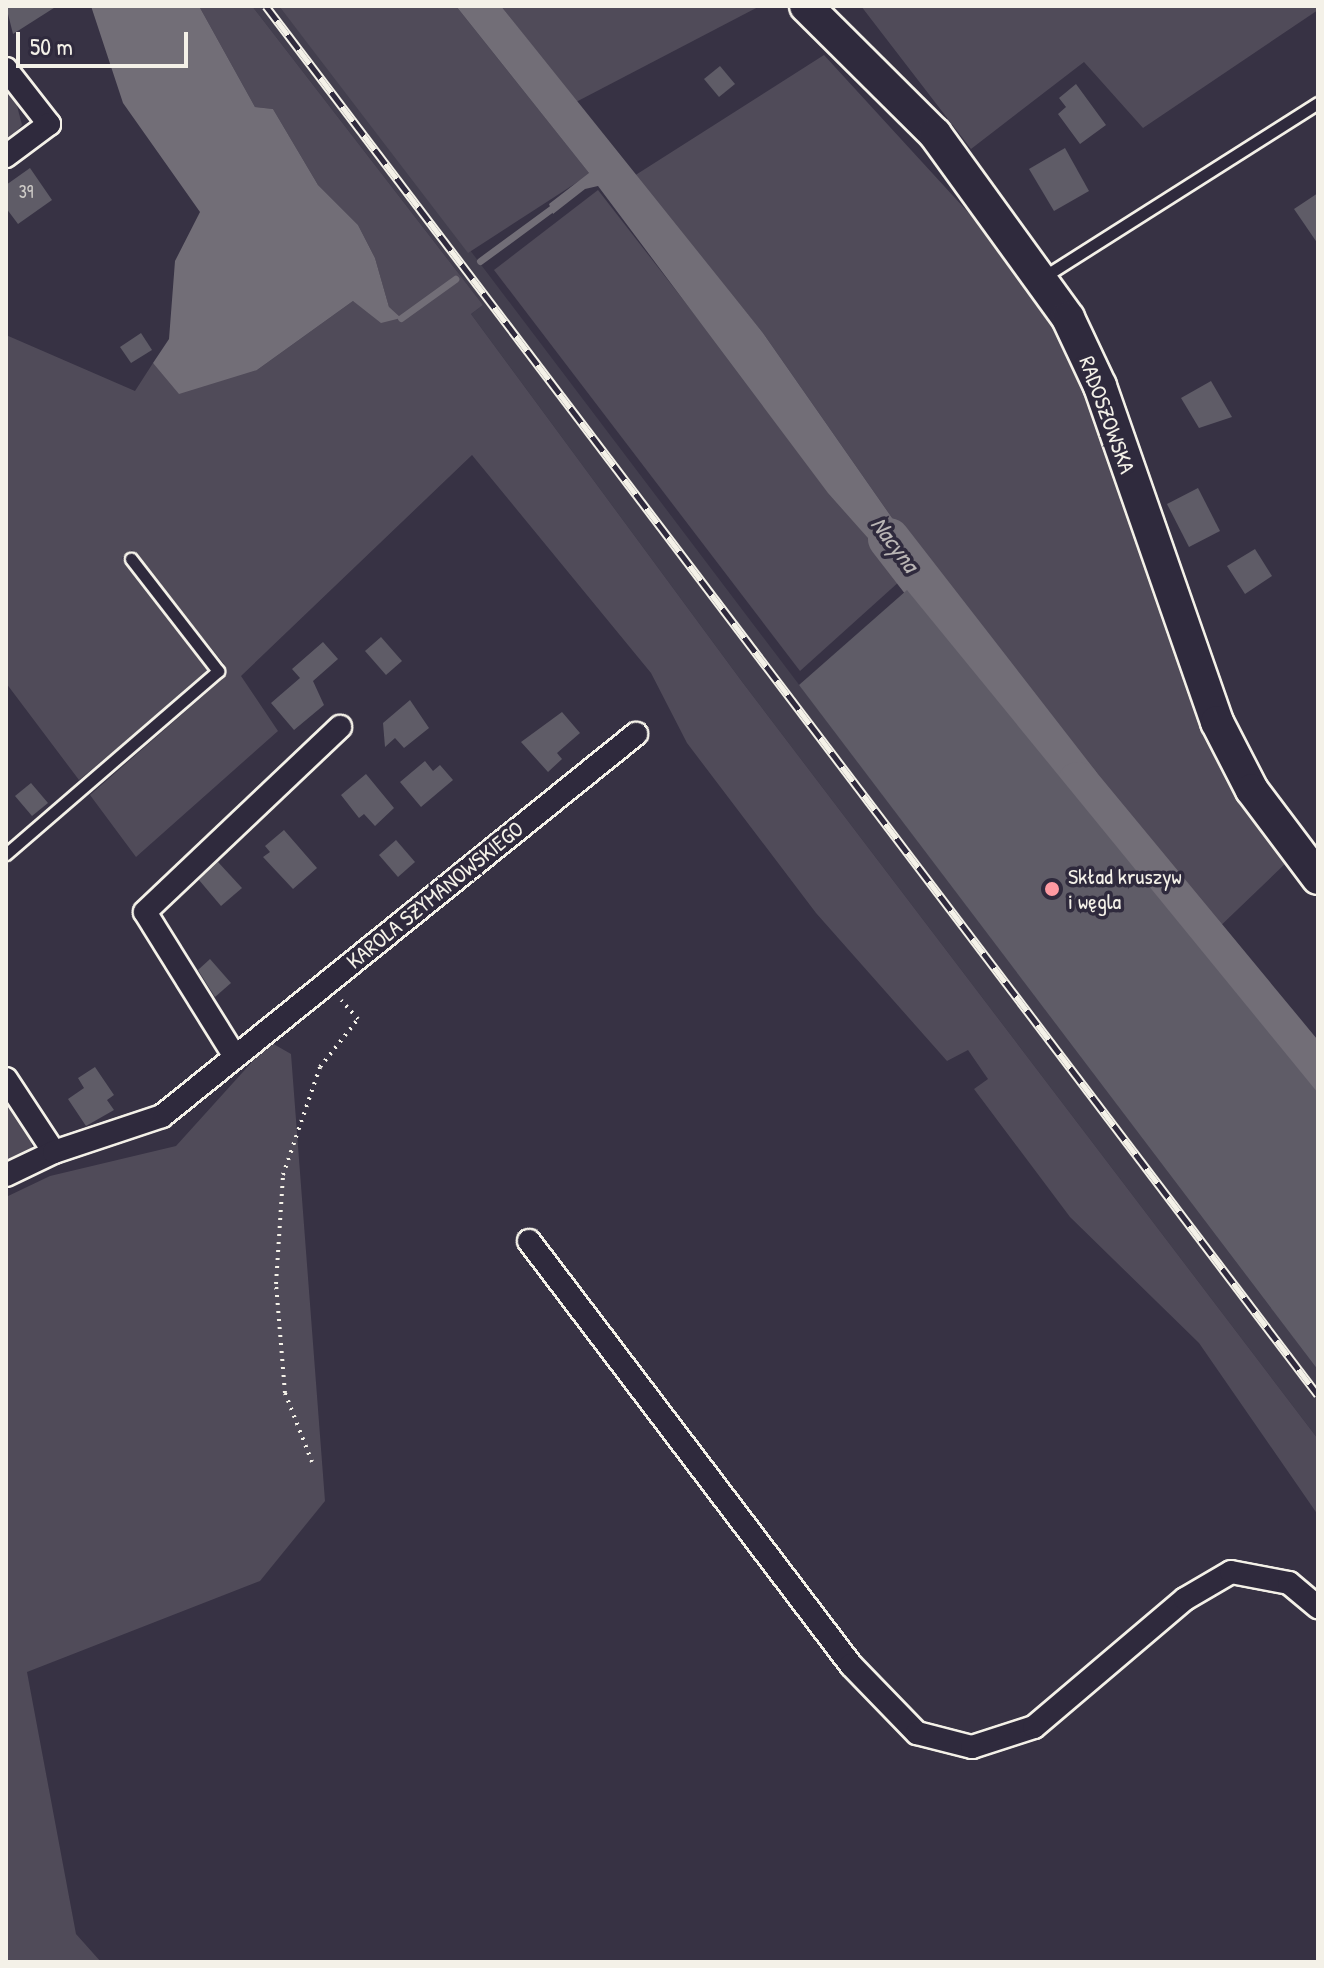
<!DOCTYPE html>
<html>
<head>
<meta charset="utf-8">
<style>
	body { margin:0 }
	#map { position:relative; width:1324px; height:1968px; overflow:hidden; background:#373244; font-family:"Patrick Hand",sans-serif }
	div>[style] { position:absolute }
	[style*='--x'] { left:calc(var(--x)*1px); top:calc(var(--y)*1px); width:calc(var(--w)*1px); rotate:calc(var(--a)*1deg) }
	.built>* { inset:0; background:#433f4e }
	.green>* { inset:0; background:#504b59 }
	.water>* { inset:0; background:#726e77 }
	.stream>* { height:7px; margin:-3.5px; padding:0 3.5px; transform-origin:3.5px; border-radius:3.5px; background:#726e77 }
	.river>* { height:42px; margin:-21px; padding:0 21px; transform-origin:21px; border-radius:21px; background:#726e77 }
	.building>* { inset:0; background:#5f5c67 }
	.path>* { height:4px; margin-top:-2px; transform-origin:0; background:repeating-linear-gradient(90deg,#f4f1e8 0 2px,transparent 0 8px) }
	.roads { filter:drop-shadow(2px 0 #f4f1e8) drop-shadow(-2px 0 #f4f1e8) drop-shadow(0 2px #f4f1e8) drop-shadow(0 -2px #f4f1e8) }
	.lane>* { height:11px; margin:-5.5px; padding:0 5.5px; transform-origin:5.5px; border-radius:5.5px; background:#2f2a3d }
	.street>* { height:22px; margin:-11px; padding:0 11px; transform-origin:11px; border-radius:11px; background:#2f2a3d }
	.secondary>* { height:32px; margin:-16px; padding:0 16px; transform-origin:16px; border-radius:16px; background:#2f2a3d }
	.rail>* { height:9px; margin-top:-4.5px; transform-origin:0; background:repeating-linear-gradient(90deg,#2f2a3d 0 18px,#f4f1e8 0 36px); box-sizing:border-box; border-block:2px solid #f4f1e8 }
	.dots>* { width:22px; height:22px; translate:-50% -50%; box-sizing:border-box; border:4px solid #2f2a3d; border-radius:50% }
	span { translate:-50% -50%; white-space:nowrap; text-align:center; line-height:1.15; -webkit-text-stroke:7px #2f2a3d; paint-order:stroke }
	.number-label { font-size:18px; color:#cfccc8 }
	.number-label span { -webkit-text-stroke-width:0 }
	.street-label { font-size:22px; color:#f4f1e8 }
	.poi-label { font-size:22px; color:#f4f1e8 }
	.left { translate:0 -50%; text-align:left }
	.water-label { font-size:24px; color:#bab6b5; font-style:italic }
	.frame { position:absolute; inset:0; border:8px solid #f4f1e8; pointer-events:none }
	.scale { position:absolute; left:16px; top:32px; width:172px; height:36px; box-sizing:border-box; border:4px solid #f4f1e8; border-top:0; padding-left:10px; font-size:24px; line-height:28px; white-space:nowrap; color:#f4f1e8; -webkit-text-stroke:6px #2f2a3d; paint-order:stroke }
</style>
</head>
<body>
<div id="map">
	<div class="built">
		<i style="clip-path:polygon(252px 6px,279px 6px,454px 229px,1318px 1370px,1318px 1439px,743px 683px,471px 314px,483px 305px)"></i>
	</div>
	<div class="green">
		<i style="clip-path:polygon(199px 6px,252px 6px,483px 305px,471px 314px,743px 683px,1318px 1439px,1318px 1515px,1199px 1343px,1070px 1217px,974px 1089px,988px 1079px,968px 1050px,947px 1061px,816px 913px,687px 743px,651px 673px,472px 455px,241px 676px,278px 731px,136px 857px,90px 795px,227px 675px,224px 664px,132px 550px,122px 558px,212px 670px,79px 780px,6px 683px,6px 335px,135px 391px,153px 363px,162px 368px,257px 370px,353px 301px,389px 307px,375px 258px,358px 225px,318px 185px,273px 109px,255px 107px)"></i>
		<i style="clip-path:polygon(279px 6px,456px 6px,590px 174px,468px 253px)"></i>
		<i style="clip-path:polygon(501px 6px,760px 6px,576px 102px)"></i>
		<i style="clip-path:polygon(861px 6px,1318px 6px,1318px 10px,1143px 128px,1084px 62px,971px 149px)"></i>
		<i style="clip-path:polygon(824px 55px,988px 234px,1062px 336px,1131px 510px,1213px 748px,1253px 819px,1286px 863px,1213px 933px,934px 578px,763px 333px,634px 176px)"></i>
		<i style="clip-path:polygon(6px 86px,15px 98px,22px 125px,6px 143px)"></i>
		<i style="clip-path:polygon(598px 190px,901px 580px,800px 671px,494px 270px)"></i>
		<i style="clip-path:polygon(270px 1042px,291px 1054px,325px 1501px,260px 1581px,27px 1672px,76px 1934px,101px 1962px,6px 1962px,6px 1197px,50px 1176px,176px 1146px)"></i>
		<i style="clip-path:polygon(6px 1093px,30px 1129px,32px 1148px,6px 1160px)"></i>
	</div>
	<div class="water">
		<i style="clip-path:polygon(91px 6px,199px 6px,255px 107px,273px 109px,318px 185px,358px 225px,375px 258px,389px 307px,401px 318px,381px 323px,353px 301px,257px 370px,179px 394px,153px 363px,169px 339px,175px 261px,200px 212px,123px 103px)"></i>
		<i style="clip-path:polygon(456px 6px,501px 6px,763px 333px,934px 578px,915px 591px,828px 493px,598px 186px,585px 189px,553px 214px,549px 204px,589px 173px)"></i>
	</div>
	<div class="stream">
		<i style="--x:480;--y:261;--w:98;--a:-36.3"></i>
		<i style="--x:401;--y:318;--w:67;--a:-35.8"></i>
	</div>
	<div class="river">
		<i style="--x:889;--y:539;--w:309;--a:52.2"></i>
		<i style="--x:1078;--y:783;--w:376;--a:50.4"></i>
	</div>
	<div class="building">
		<i style="clip-path:polygon(6px 6px,57px 6px,13px 34px)"></i>
		<i style="clip-path:polygon(720px 66px,735px 84px,719px 97px,704px 79px)"></i>
		<i style="clip-path:polygon(1076px 84px,1106px 125px,1080px 144px,1058px 114px,1066px 107px,1059px 98px)"></i>
		<i style="clip-path:polygon(1065px 148px,1089px 191px,1054px 211px,1029px 169px)"></i>
		<i style="clip-path:polygon(30px 168px,52px 200px,18px 224px,6px 208px,6px 185px)"></i>
		<i style="clip-path:polygon(1318px 193px,1318px 244px,1294px 209px)"></i>
		<i style="clip-path:polygon(141px 333px,152px 350px,131px 363px,120px 347px)"></i>
		<i style="clip-path:polygon(1211px 381px,1232px 417px,1199px 428px,1181px 398px)"></i>
		<i style="clip-path:polygon(1198px 488px,1220px 531px,1189px 547px,1167px 504px)"></i>
		<i style="clip-path:polygon(1255px 549px,1272px 576px,1245px 594px,1227px 566px)"></i>
		<i style="clip-path:polygon(907px 590px,1318px 1093px,1318px 1370px,799px 685px)"></i>
		<i style="clip-path:polygon(381px 637px,402px 661px,386px 675px,365px 651px)"></i>
		<i style="clip-path:polygon(323px 642px,338px 659px,313px 681px,324px 705px,294px 730px,271px 703px,300px 678px,292px 669px)"></i>
		<i style="clip-path:polygon(410px 700px,429px 728px,404px 748px,395px 738px,385px 747px,383px 723px)"></i>
		<i style="clip-path:polygon(562px 712px,580px 733px,557px 753px,562px 759px,548px 772px,521px 742px)"></i>
		<i style="clip-path:polygon(425px 761px,433px 771px,440px 765px,453px 780px,421px 807px,400px 782px)"></i>
		<i style="clip-path:polygon(366px 774px,394px 808px,375px 826px,364px 814px,359px 818px,341px 795px)"></i>
		<i style="clip-path:polygon(31px 783px,48px 803px,32px 816px,15px 796px)"></i>
		<i style="clip-path:polygon(284px 830px,317px 868px,293px 889px,263px 857px,270px 852px,265px 846px)"></i>
		<i style="clip-path:polygon(396px 840px,415px 862px,398px 877px,379px 855px)"></i>
		<i style="clip-path:polygon(218px 862px,242px 888px,221px 906px,199px 880px)"></i>
		<i style="clip-path:polygon(210px 959px,231px 983px,215px 997px,198px 970px)"></i>
		<i style="clip-path:polygon(95px 1067px,114px 1095px,107px 1100px,114px 1110px,86px 1126px,68px 1099px,84px 1088px,78px 1078px)"></i>
	</div>
	<div class="path">
		<i style="--x:312;--y:1462;--w:74;--a:-111.4"></i>
		<i style="--x:285;--y:1393;--w:109;--a:-94.7"></i>
		<i style="--x:276;--y:1284;--w:109;--a:-86.3"></i>
		<i style="--x:283;--y:1175;--w:114;--a:-71.1"></i>
		<i style="--x:320;--y:1067;--w:61;--a:-51.6"></i>
		<i style="--x:358;--y:1019;--w:25;--a:-132"></i>
	</div>
	<div class="roads">
		<div class="lane">
			<i style="--x:1042;--y:278;--w:327;--a:-32.4"></i>
			<i style="--x:6;--y:854;--w:280;--a:-40.8"></i>
			<i style="--x:218;--y:671;--w:142;--a:-127.8"></i>
		</div>
		<div class="street">
			<i style="--x:6;--y:69;--w:70;--a:52"></i>
			<i style="--x:49;--y:124;--w:54;--a:143.3"></i>
			<i style="--x:234;--y:1055;--w:168;--a:-121.9"></i>
			<i style="--x:145;--y:912;--w:269;--a:-43.5"></i>
			<i style="--x:6;--y:1079;--w:87;--a:56.7"></i>
			<i style="--x:6;--y:1175;--w:53;--a:-25.6"></i>
			<i style="--x:54;--y:1152;--w:114;--a:-18.4"></i>
			<i style="--x:162;--y:1116;--w:609;--a:-38.87"></i>
			<i style="--x:529;--y:1241;--w:532;--a:52.79"></i>
			<i style="--x:851;--y:1665;--w:95;--a:45.9"></i>
			<i style="--x:917;--y:1733;--w:57;--a:14.3"></i>
			<i style="--x:972;--y:1747;--w:65;--a:-17.9"></i>
			<i style="--x:1034;--y:1727;--w:198;--a:-40.3"></i>
			<i style="--x:1185;--y:1599;--w:53;--a:-30.4"></i>
			<i style="--x:1231;--y:1572;--w:59;--a:10.7"></i>
			<i style="--x:1289;--y:1583;--w:38;--a:40"></i>
		</div>
		<div class="secondary">
			<i style="--x:806;--y:6;--w:182;--a:44.8"></i>
			<i style="--x:935;--y:134;--w:227;--a:54.1"></i>
			<i style="--x:1068;--y:318;--w:75;--a:64.8"></i>
			<i style="--x:1100;--y:386;--w:356;--a:70.8"></i>
			<i style="--x:1217;--y:722;--w:76;--a:62.8"></i>
			<i style="--x:1252;--y:790;--w:110;--a:53.1"></i>
		</div>
	</div>
	<div class="rail">
		<i style="--x:266;--y:6;--w:1742;--a:52.86"></i>
	</div>
	<div class="dots">
		<i style="left:1052px;top:889px;background:#ff9aa2"></i>
	</div>
	<div class="number-label">
		<span style="left:26px;top:192px">39</span>
	</div>
	<div class="street-label">
		<span style="left:1107px;top:415px;rotate:70deg">RADOSZOWSKA</span>
		<span style="left:435px;top:895px;rotate:-39deg">KAROLA SZYMANOWSKIEGO</span>
	</div>
	<div class="poi-label">
		<span class="left" style="left:1068px;top:889px">Skład kruszyw<br>i węgla</span>
	</div>
	<div class="water-label">
		<span style="left:895px;top:544px;rotate:53deg">Nacyna</span>
	</div>
	<div class="frame"></div>
	<div class="scale">50 m</div>
</div>
</body>
</html>
